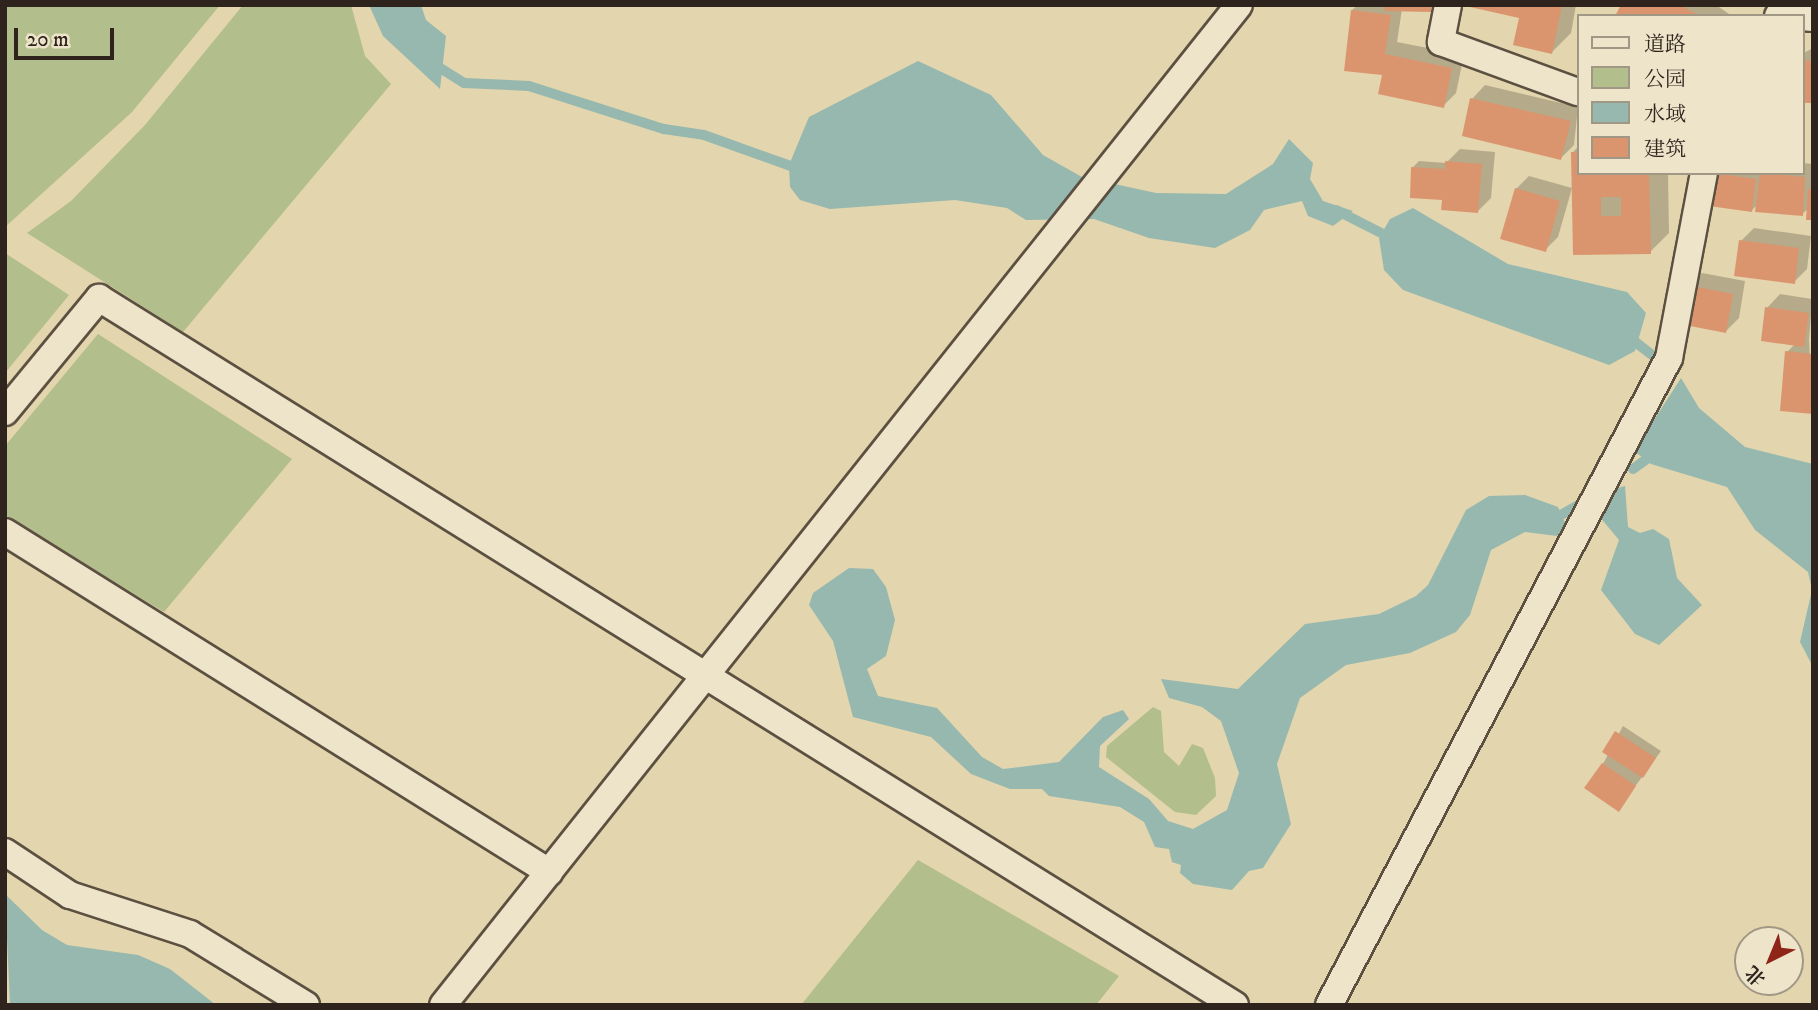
<!DOCTYPE html>
<html>
<head>
<meta charset="utf-8">
<style>
	body { margin:0 }
	#map { position:relative; width:1818px; height:1010px; overflow:hidden; background:#e3d5ad; font-family:"IM FELL DW Pica","Noto Serif SC",serif }
	div>[style] { position:absolute }
	[style*='--x'] { left:calc(var(--x)*1px); top:calc(var(--y)*1px); width:calc(var(--w)*1px); rotate:calc(var(--a)*1deg) }
	.green>* { inset:0; background:#b2be8b }
	.water>* { inset:0; background:#96b8af }
	.shadow>* { inset:0; background:#0003 }
	.stream>* { height:10px; margin:-5px; padding:0 5px; transform-origin:5px; border-radius:5px; background:#96b8af }
	.building>* { inset:0; background:#db956e }
	.roads { filter:drop-shadow(2px 0 #5c5041) drop-shadow(-2px 0 #5c5041) drop-shadow(0 2px #5c5041) drop-shadow(0 -2px #5c5041) }
	.minor>* { height:26px; margin:-13px; padding:0 13px; transform-origin:13px; border-radius:13px; background:#ede4ca }
	span { translate:-50% -50%; white-space:nowrap; text-align:center; line-height:1.15; -webkit-text-stroke:5px #ede4ca; paint-order:stroke }
	.frame { position:absolute; inset:0; border:7px solid #2f241d; pointer-events:none }
	.legend { position:absolute; left:1577px; top:14px; width:228px; height:161px; box-sizing:border-box; background:#ede4ca; border:2px solid #a19785; margin:0; padding:9px 12px; list-style:none; font-size:21px; color:#2f241d }
	.legend li { display:flex; align-items:center; gap:14px; height:35px }
	.legend b { width:35px; border:2px solid #a19785 }
	.north { position:absolute; left:1734px; top:926px; width:70px; height:70px; box-sizing:border-box; background:#ede4ca; border:2px solid #a19785; border-radius:50%; rotate:223deg; font-size:19px; font-weight:700; line-height:28px; text-align:center; color:#2f241d }
	.north::after { content:''; display:block; margin:auto; width:24px; height:32px; background:#8f2418; clip-path:polygon(50% 0,100% 100%,50% 72%,0 100%) }
	.scale { position:absolute; left:14px; top:28px; width:100px; height:32px; box-sizing:border-box; border:4px solid #2f241d; border-top:0; padding-left:9px; font-size:21px; line-height:24px; white-space:nowrap; color:#2f241d; -webkit-text-stroke:5px #ede4ca; paint-order:stroke }
</style>
</head>
<body>
<div id="map">
	<div class="green">
		<i style="clip-path:polygon(5px 5px,220px 5px,132px 112px,5px 227px)"></i>
		<i style="clip-path:polygon(243px 5px,351px 5px,365px 56px,391px 84px,183px 332px,27px 233px,71px 201px,145px 125px)"></i>
		<i style="clip-path:polygon(5px 253px,69px 295px,5px 373px)"></i>
		<i style="clip-path:polygon(98px 334px,292px 459px,164px 612px,5px 515px,5px 446px)"></i>
		<i style="clip-path:polygon(1153px 707px,1161px 711px,1164px 752px,1179px 766px,1192px 744px,1203px 748px,1215px 778px,1216px 796px,1196px 815px,1175px 812px,1106px 757px,1107px 746px)"></i>
		<i style="clip-path:polygon(918px 860px,1119px 976px,1096px 1005px,801px 1005px)"></i>
	</div>
	<div class="water">
		<i style="clip-path:polygon(369px 5px,421px 5px,426px 20px,446px 36px,440px 89px,383px 36px)"></i>
		<i style="clip-path:polygon(918px 61px,991px 95px,1043px 155px,1082px 177px,1156px 193px,1226px 194px,1273px 164px,1289px 139px,1313px 163px,1310px 179px,1323px 201px,1353px 211px,1333px 226px,1308px 216px,1302px 201px,1264px 210px,1250px 230px,1215px 248px,1149px 238px,1094px 219px,1026px 220px,1007px 208px,955px 200px,830px 209px,800px 200px,790px 187px,789px 165px,809px 117px)"></i>
		<i style="clip-path:polygon(1413px 208px,1508px 264px,1627px 292px,1646px 313px,1635px 351px,1609px 365px,1403px 290px,1384px 270px,1379px 238px,1390px 219px)"></i>
		<i style="clip-path:polygon(1681px 378px,1699px 408px,1745px 447px,1813px 464px,1813px 667px,1800px 642px,1812px 590px,1808px 572px,1755px 530px,1727px 487px,1651px 464px,1634px 451px)"></i>
		<i style="clip-path:polygon(1625px 486px,1628px 527px,1640px 533px,1653px 529px,1669px 539px,1677px 578px,1702px 605px,1659px 645px,1635px 634px,1601px 590px,1619px 540px,1599px 516px,1614px 489px)"></i>
		<i style="clip-path:polygon(1525px 495px,1558px 507px,1566px 525px,1557px 536px,1525px 532px,1491px 550px,1470px 615px,1456px 632px,1410px 653px,1346px 665px,1300px 698px,1277px 764px,1291px 824px,1263px 868px,1249px 871px,1232px 890px,1193px 884px,1180px 873px,1181px 865px,1172px 862px,1169px 849px,1155px 847px,1144px 822px,1120px 807px,1049px 796px,1042px 789px,1010px 789px,971px 774px,931px 737px,853px 717px,833px 641px,809px 605px,813px 593px,849px 568px,873px 569px,886px 587px,895px 620px,886px 656px,867px 669px,878px 696px,937px 708px,982px 757px,1003px 769px,1059px 762px,1103px 717px,1123px 710px,1129px 719px,1100px 746px,1099px 767px,1149px 799px,1168px 821px,1193px 829px,1227px 810px,1239px 773px,1221px 721px,1202px 707px,1169px 698px,1161px 679px,1238px 689px,1305px 624px,1379px 614px,1416px 596px,1428px 585px,1466px 510px,1489px 496px)"></i>
		<i style="clip-path:polygon(5px 894px,42px 930px,67px 945px,138px 955px,170px 969px,216px 1005px,10px 1005px)"></i>
	</div>
	<div class="shadow">
		<i style="clip-path:polygon(1358px 5px,1436px 5px,1402px 9px,1397px 42px,1464px 55px,1456px 93px,1443px 106px,1384px 74px,1352px 10px)"></i>
		<i style="clip-path:polygon(1464px 5px,1576px 5px,1571px 33px,1551px 53px,1521px 17px)"></i>
		<i style="clip-path:polygon(1623px 5px,1716px 5px,1732px 16px,1619px 16px)"></i>
		<i style="clip-path:polygon(1813px 48px,1813px 102px,1802px 101px,1802px 54px)"></i>
		<i style="clip-path:polygon(1485px 85px,1578px 107px,1574px 145px,1561px 158px,1472px 99px)"></i>
		<i style="clip-path:polygon(1578px 147px,1578px 173px,1668px 173px,1669px 233px,1650px 252px,1575px 254px,1573px 152px)"></i>
		<i style="clip-path:polygon(1460px 149px,1495px 152px,1491px 198px,1478px 211px,1444px 199px,1413px 167px,1419px 161px,1446px 163px)"></i>
		<i style="clip-path:polygon(1802px 163px,1813px 164px,1813px 219px,1809px 208px,1802px 214px,1758px 204px,1752px 210px,1710px 173px,1802px 173px)"></i>
		<i style="clip-path:polygon(1529px 176px,1572px 188px,1558px 237px,1545px 250px,1516px 189px)"></i>
		<i style="clip-path:polygon(1754px 228px,1811px 236px,1807px 269px,1794px 282px,1741px 241px)"></i>
		<i style="clip-path:polygon(1702px 273px,1745px 281px,1739px 318px,1726px 331px,1689px 286px)"></i>
		<i style="clip-path:polygon(1813px 291px,1809px 340px,1813px 412px,1787px 352px,1795px 344px,1767px 308px,1780px 294px,1812px 299px)"></i>
		<i style="clip-path:polygon(1623px 726px,1661px 751px,1618px 810px,1603px 764px)"></i>
	</div>
	<div class="stream">
		<i style="--x:429;--y:61;--w:41;--a:32.2"></i>
		<i style="--x:464;--y:83;--w:65;--a:2.6"></i>
		<i style="--x:529;--y:86;--w:142;--a:17.7"></i>
		<i style="--x:664;--y:129;--w:40;--a:8.5"></i>
		<i style="--x:704;--y:135;--w:101;--a:19.7"></i>
		<i style="--x:1336;--y:210;--w:62;--a:27"></i>
		<i style="--x:1629;--y:337;--w:28;--a:38"></i>
		<i style="--x:1633;--y:469;--w:27;--a:-36"></i>
		<i style="--x:1554;--y:519;--w:34;--a:-30"></i>
	</div>
	<div class="building">
		<i style="clip-path:polygon(1385px 5px,1432px 5px,1431px 12px,1384px 11px)"></i>
		<i style="clip-path:polygon(1461px 5px,1562px 5px,1552px 54px,1513px 45px,1519px 18px)"></i>
		<i style="clip-path:polygon(1621px 5px,1679px 5px,1701px 16px,1615px 16px)"></i>
		<i style="clip-path:polygon(1351px 10px,1391px 15px,1385px 54px,1452px 68px,1444px 108px,1378px 94px,1382px 75px,1344px 71px)"></i>
		<i style="clip-path:polygon(1802px 60px,1813px 61px,1813px 103px,1802px 103px)"></i>
		<i style="clip-path:polygon(1470px 98px,1571px 121px,1561px 160px,1462px 136px)"></i>
		<i style="clip-path:polygon(evenodd,1571px 152px,1578px 152px,1578px 173px,1649px 173px,1651px 254px,1573px 255px,1571px 152px,1601px 197px,1621px 197px,1621px 216px,1601px 216px,1601px 197px)"></i>
		<i style="clip-path:polygon(1445px 161px,1482px 164px,1478px 213px,1441px 210px,1442px 200px,1410px 198px,1411px 167px,1445px 169px)"></i>
		<i style="clip-path:polygon(1713px 173px,1756px 179px,1752px 212px,1702px 205px)"></i>
		<i style="clip-path:polygon(1760px 173px,1805px 177px,1803px 216px,1755px 212px)"></i>
		<i style="clip-path:polygon(1515px 188px,1560px 201px,1546px 252px,1500px 239px)"></i>
		<i style="clip-path:polygon(1808px 189px,1813px 189px,1813px 220px,1806px 220px)"></i>
		<i style="clip-path:polygon(1739px 240px,1799px 248px,1795px 284px,1734px 276px)"></i>
		<i style="clip-path:polygon(1687px 285px,1733px 294px,1726px 333px,1680px 324px)"></i>
		<i style="clip-path:polygon(1765px 307px,1809px 313px,1804px 347px,1761px 341px)"></i>
		<i style="clip-path:polygon(1785px 351px,1813px 354px,1813px 414px,1780px 411px)"></i>
		<i style="clip-path:polygon(1615px 731px,1656px 758px,1643px 778px,1602px 752px)"></i>
		<i style="clip-path:polygon(1602px 763px,1636px 786px,1619px 812px,1584px 788px)"></i>
	</div>
	<div class="roads">
		<div class="minor">
			<i style="--x:1448;--y:5;--w:38;--a:101"></i>
			<i style="--x:1441;--y:42;--w:146;--a:20.1"></i>
			<i style="--x:1778;--y:16;--w:13;--a:-61"></i>
			<i style="--x:1802;--y:17;--w:11;--a:5"></i>
			<i style="--x:5;--y:412;--w:148;--a:-50.5"></i>
			<i style="--x:99;--y:298;--w:1338;--a:31.9"></i>
			<i style="--x:5;--y:532;--w:642;--a:32.01"></i>
			<i style="--x:5;--y:852;--w:78;--a:33.5"></i>
			<i style="--x:70;--y:895;--w:126;--a:18"></i>
			<i style="--x:190;--y:934;--w:136;--a:31.5"></i>
			<i style="--x:443;--y:1005;--w:1278;--a:-51.48"></i>
			<i style="--x:1329;--y:1005;--w:731;--a:-62.28"></i>
			<i style="--x:1669;--y:358;--w:188;--a:-79.3"></i>
		</div>
	</div>
	<div class="frame"></div>
	<ul class="legend">
	<li><b style="height:9px;background:#ede4ca"></b>道路</li>
	<li><b style="height:19px;background:#b2be8b"></b>公园</li>
	<li><b style="height:19px;background:#96b8af"></b>水域</li>
	<li><b style="height:19px;background:#db956e"></b>建筑</li>
	</ul>
	<div class="north">北</div>
	<div class="scale">20 m</div>
</div>
</body>
</html>
